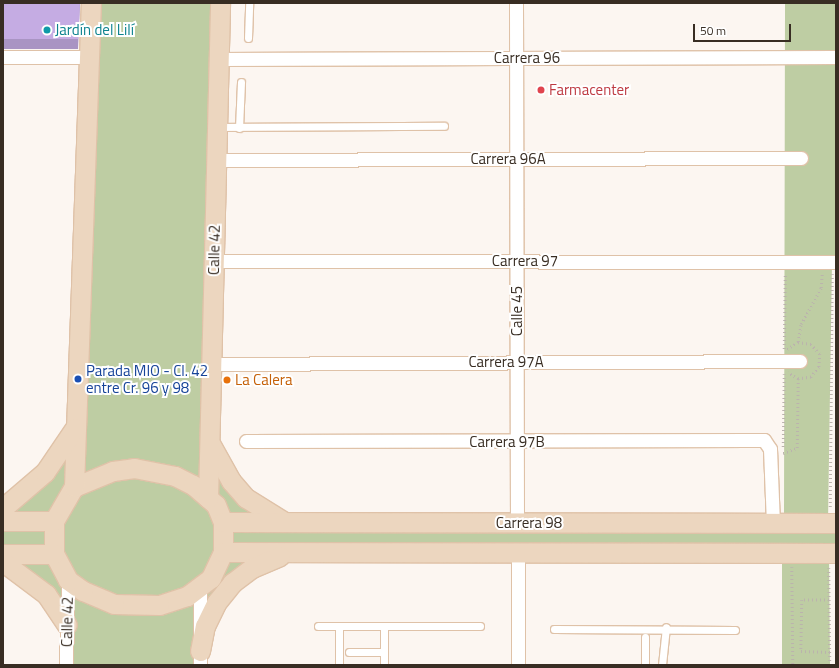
<!DOCTYPE html>
<html>
<head>
<meta charset="utf-8">
<style>
	body { margin:0 }
	#map { position:relative; width:839px; height:668px; overflow:hidden; background:#fcf6f1; font-family:"Titillium Web",sans-serif }
	div>[style] { position:absolute }
	[style*='--x'] { left:calc(var(--x)*1px); top:calc(var(--y)*1px); width:calc(var(--w)*1px); rotate:calc(var(--a)*1deg) }
	.green>* { inset:0; background:#becda3 }
	.path>* { height:2.5px; margin-top:-1.25px; transform-origin:0; background:repeating-linear-gradient(90deg,#bbb3ad 0 1px,transparent 0 4px) }
	.roads { filter:drop-shadow(1px 0 #dfc2a8) drop-shadow(-1px 0 #dfc2a8) drop-shadow(0 1px #dfc2a8) drop-shadow(0 -1px #dfc2a8) }
	.lane>* { height:7px; margin:-3.5px; padding:0 3.5px; transform-origin:3.5px; border-radius:3.5px; background:#fff }
	.street>* { height:13px; margin:-6.5px; padding:0 6.5px; transform-origin:6.5px; border-radius:6.5px; background:#fff }
	.secondary>* { height:19px; margin:-9.5px; padding:0 9.5px; transform-origin:9.5px; border-radius:9.5px; background:#ecd6bf }
	.wall>* { inset:0; background:#a994c3 }
	.building>* { inset:0; background:#c5ace3 }
	.dots>* { width:11px; height:11px; translate:-50% -50%; box-sizing:border-box; border:2px solid #fff; border-radius:50% }
	span { translate:-50% -50%; white-space:nowrap; text-align:center; line-height:1.15; -webkit-text-stroke:4px #fff; paint-order:stroke }
	.culture-label { font-size:15px; color:#0d838f }
	.left { translate:0 -50%; text-align:left }
	.street-label { font-size:15px; color:#382d23 }
	.health-label { font-size:15px; color:#be3a42 }
	.transit-label { font-size:15px; color:#164399 }
	.food-label { font-size:15px; color:#c56008 }
	.frame { position:absolute; inset:0; border:4px solid #382d23; pointer-events:none }
	.scale { position:absolute; left:693px; top:24px; width:98px; height:18px; box-sizing:border-box; border:2px solid #382d23; border-top:0; padding-left:5px; font-size:12px; line-height:14px; white-space:nowrap; color:#382d23; -webkit-text-stroke:3px #fff; paint-order:stroke }
</style>
</head>
<body>
<div id="map">
	<div class="green">
		<i style="clip-path:polygon(91px 3px,220px 3px,209px 440px,265px 512px,784px 523px,785px 3px,836px 3px,836px 262px,832px 262px,828px 523px,836px 523px,836px 553px,829px 553px,830px 665px,782px 665px,782px 552px,301px 552px,232px 583px,200px 665px,66px 665px,67px 625px,3px 562px,3px 508px,76px 427px)"></i>
	</div>
	<div class="path">
		<i style="--x:798;--y:342;--w:18;--a:-81"></i>
		<i style="--x:801;--y:324;--w:41;--a:-60.9"></i>
		<i style="--x:821;--y:288;--w:14;--a:-86"></i>
		<i style="--x:784;--y:349;--w:75;--a:-89.2"></i>
		<i style="--x:787;--y:349;--w:13;--a:-32"></i>
		<i style="--x:798;--y:342;--w:13;--a:9"></i>
		<i style="--x:811;--y:344;--w:13;--a:48"></i>
		<i style="--x:820;--y:354;--w:13;--a:94"></i>
		<i style="--x:819;--y:367;--w:13;--a:129"></i>
		<i style="--x:811;--y:377;--w:13;--a:171"></i>
		<i style="--x:798;--y:379;--w:12;--a:-149"></i>
		<i style="--x:783;--y:447;--w:73;--a:-89.2"></i>
		<i style="--x:783;--y:453;--w:15;--a:-20"></i>
		<i style="--x:797;--y:448;--w:69;--a:-89.2"></i>
		<i style="--x:830;--y:507;--w:233;--a:-89.5"></i>
		<i style="--x:792;--y:567;--w:98;--a:89.4"></i>
		<i style="--x:829;--y:568;--w:97;--a:89.4"></i>
		<i style="--x:829;--y:600;--w:27;--a:180"></i>
		<i style="--x:802;--y:600;--w:51;--a:91.1"></i>
		<i style="--x:801;--y:651;--w:29;--a:2"></i>
	</div>
	<div class="roads">
		<div class="lane">
			<i style="--x:248;--y:38;--w:35;--a:-88"></i>
			<i style="--x:217;--y:127;--w:227;--a:-0.3"></i>
			<i style="--x:239;--y:128;--w:46;--a:-87.5"></i>
			<i style="--x:318;--y:626;--w:162;--a:0"></i>
			<i style="--x:339;--y:626;--w:39;--a:90"></i>
			<i style="--x:384;--y:626;--w:39;--a:90"></i>
			<i style="--x:554;--y:629;--w:181;--a:0.3"></i>
			<i style="--x:645;--y:637;--w:28;--a:90"></i>
			<i style="--x:349;--y:652;--w:35;--a:0"></i>
			<i style="--x:662;--y:665;--w:38;--a:-84"></i>
		</div>
		<div class="street">
			<i style="--x:516;--y:3;--w:520;--a:89.89"></i>
			<i style="--x:3;--y:57;--w:86;--a:0"></i>
			<i style="--x:219;--y:59;--w:617;--a:-0.19"></i>
			<i style="--x:216;--y:160;--w:585;--a:-0.2"></i>
			<i style="--x:214;--y:261;--w:622;--a:0.09"></i>
			<i style="--x:211;--y:364;--w:589;--a:-0.29"></i>
			<i style="--x:246;--y:441;--w:518;--a:-0.11"></i>
			<i style="--x:764;--y:440;--w:11;--a:56"></i>
			<i style="--x:770;--y:449;--w:74;--a:87.7"></i>
			<i style="--x:518;--y:552;--w:113;--a:90"></i>
			<i style="--x:66;--y:665;--w:85;--a:-88.7"></i>
			<i style="--x:200;--y:665;--w:77;--a:-90"></i>
		</div>
		<div class="secondary">
			<i style="--x:211;--y:445;--w:41;--a:60.9"></i>
			<i style="--x:231;--y:481;--w:23;--a:49"></i>
			<i style="--x:246;--y:498;--w:44;--a:31.9"></i>
			<i style="--x:134;--y:468;--w:42;--a:11"></i>
			<i style="--x:175;--y:476;--w:20;--a:27"></i>
			<i style="--x:193;--y:485;--w:30;--a:41"></i>
			<i style="--x:216;--y:505;--w:18;--a:68"></i>
			<i style="--x:223;--y:522;--w:30;--a:90"></i>
			<i style="--x:223;--y:552;--w:29;--a:115"></i>
			<i style="--x:211;--y:578;--w:30;--a:143"></i>
			<i style="--x:187;--y:596;--w:29;--a:162"></i>
			<i style="--x:159;--y:605;--w:45;--a:-178.7"></i>
			<i style="--x:114;--y:604;--w:34;--a:-157"></i>
			<i style="--x:83;--y:591;--w:19;--a:-144"></i>
			<i style="--x:68;--y:580;--w:30;--a:-118"></i>
			<i style="--x:54;--y:554;--w:33;--a:-90"></i>
			<i style="--x:54;--y:521;--w:39;--a:-60"></i>
			<i style="--x:74;--y:487;--w:42;--a:-22.3"></i>
			<i style="--x:113;--y:471;--w:21;--a:-8"></i>
			<i style="--x:74;--y:487;--w:484;--a:-88"></i>
			<i style="--x:208;--y:498;--w:495;--a:-88.6"></i>
			<i style="--x:3;--y:508;--w:55;--a:-40.6"></i>
			<i style="--x:45;--y:472;--w:53;--a:-55.7"></i>
			<i style="--x:3;--y:521;--w:51;--a:0"></i>
			<i style="--x:223;--y:522;--w:613;--a:0.09"></i>
			<i style="--x:223;--y:552;--w:613;--a:0.09"></i>
			<i style="--x:3;--y:554;--w:51;--a:0"></i>
			<i style="--x:3;--y:562;--w:54;--a:36.7"></i>
			<i style="--x:46;--y:594;--w:37;--a:56"></i>
			<i style="--x:200;--y:651;--w:25;--a:-79"></i>
			<i style="--x:205;--y:626;--w:25;--a:-64"></i>
			<i style="--x:216;--y:603;--w:26;--a:-51"></i>
			<i style="--x:232;--y:583;--w:25;--a:-37"></i>
			<i style="--x:252;--y:568;--w:30;--a:-23"></i>
		</div>
	</div>
	<div class="wall">
		<i style="clip-path:polygon(3px 3px,80px 3px,78px 49px,3px 49px)"></i>
	</div>
	<div class="building">
		<i style="clip-path:polygon(3px 3px,80px 3px,78px 39px,3px 39px)"></i>
	</div>
	<div class="dots">
		<i style="left:47px;top:30px;background:#0f9aa8"></i>
		<i style="left:541px;top:90px;background:#e0444e"></i>
		<i style="left:78px;top:379px;background:#1a4fb4"></i>
		<i style="left:227px;top:380px;background:#e8710a"></i>
	</div>
	<div class="culture-label">
		<span class="left" style="left:55px;top:30px">Jardín del Lilí</span>
	</div>
	<div class="street-label">
		<span style="left:527px;top:58px">Carrera 96</span>
		<span style="left:508px;top:159px">Carrera 96A</span>
		<span style="left:214px;top:250px;rotate:-89deg">Calle 42</span>
		<span style="left:525px;top:261px">Carrera 97</span>
		<span style="left:517px;top:311px;rotate:-90deg">Calle 45</span>
		<span style="left:506px;top:362px">Carrera 97A</span>
		<span style="left:507px;top:442px">Carrera 97B</span>
		<span style="left:529px;top:523px">Carrera 98</span>
		<span style="left:67px;top:622px;rotate:-89deg">Calle 42</span>
	</div>
	<div class="health-label">
		<span class="left" style="left:549px;top:90px">Farmacenter</span>
	</div>
	<div class="transit-label">
		<span class="left" style="left:86px;top:379px">Parada MIO - Cl. 42<br>entre Cr. 96 y 98</span>
	</div>
	<div class="food-label">
		<span class="left" style="left:235px;top:380px">La Calera</span>
	</div>
	<div class="frame"></div>
	<div class="scale">50 m</div>
</div>
</body>
</html>
